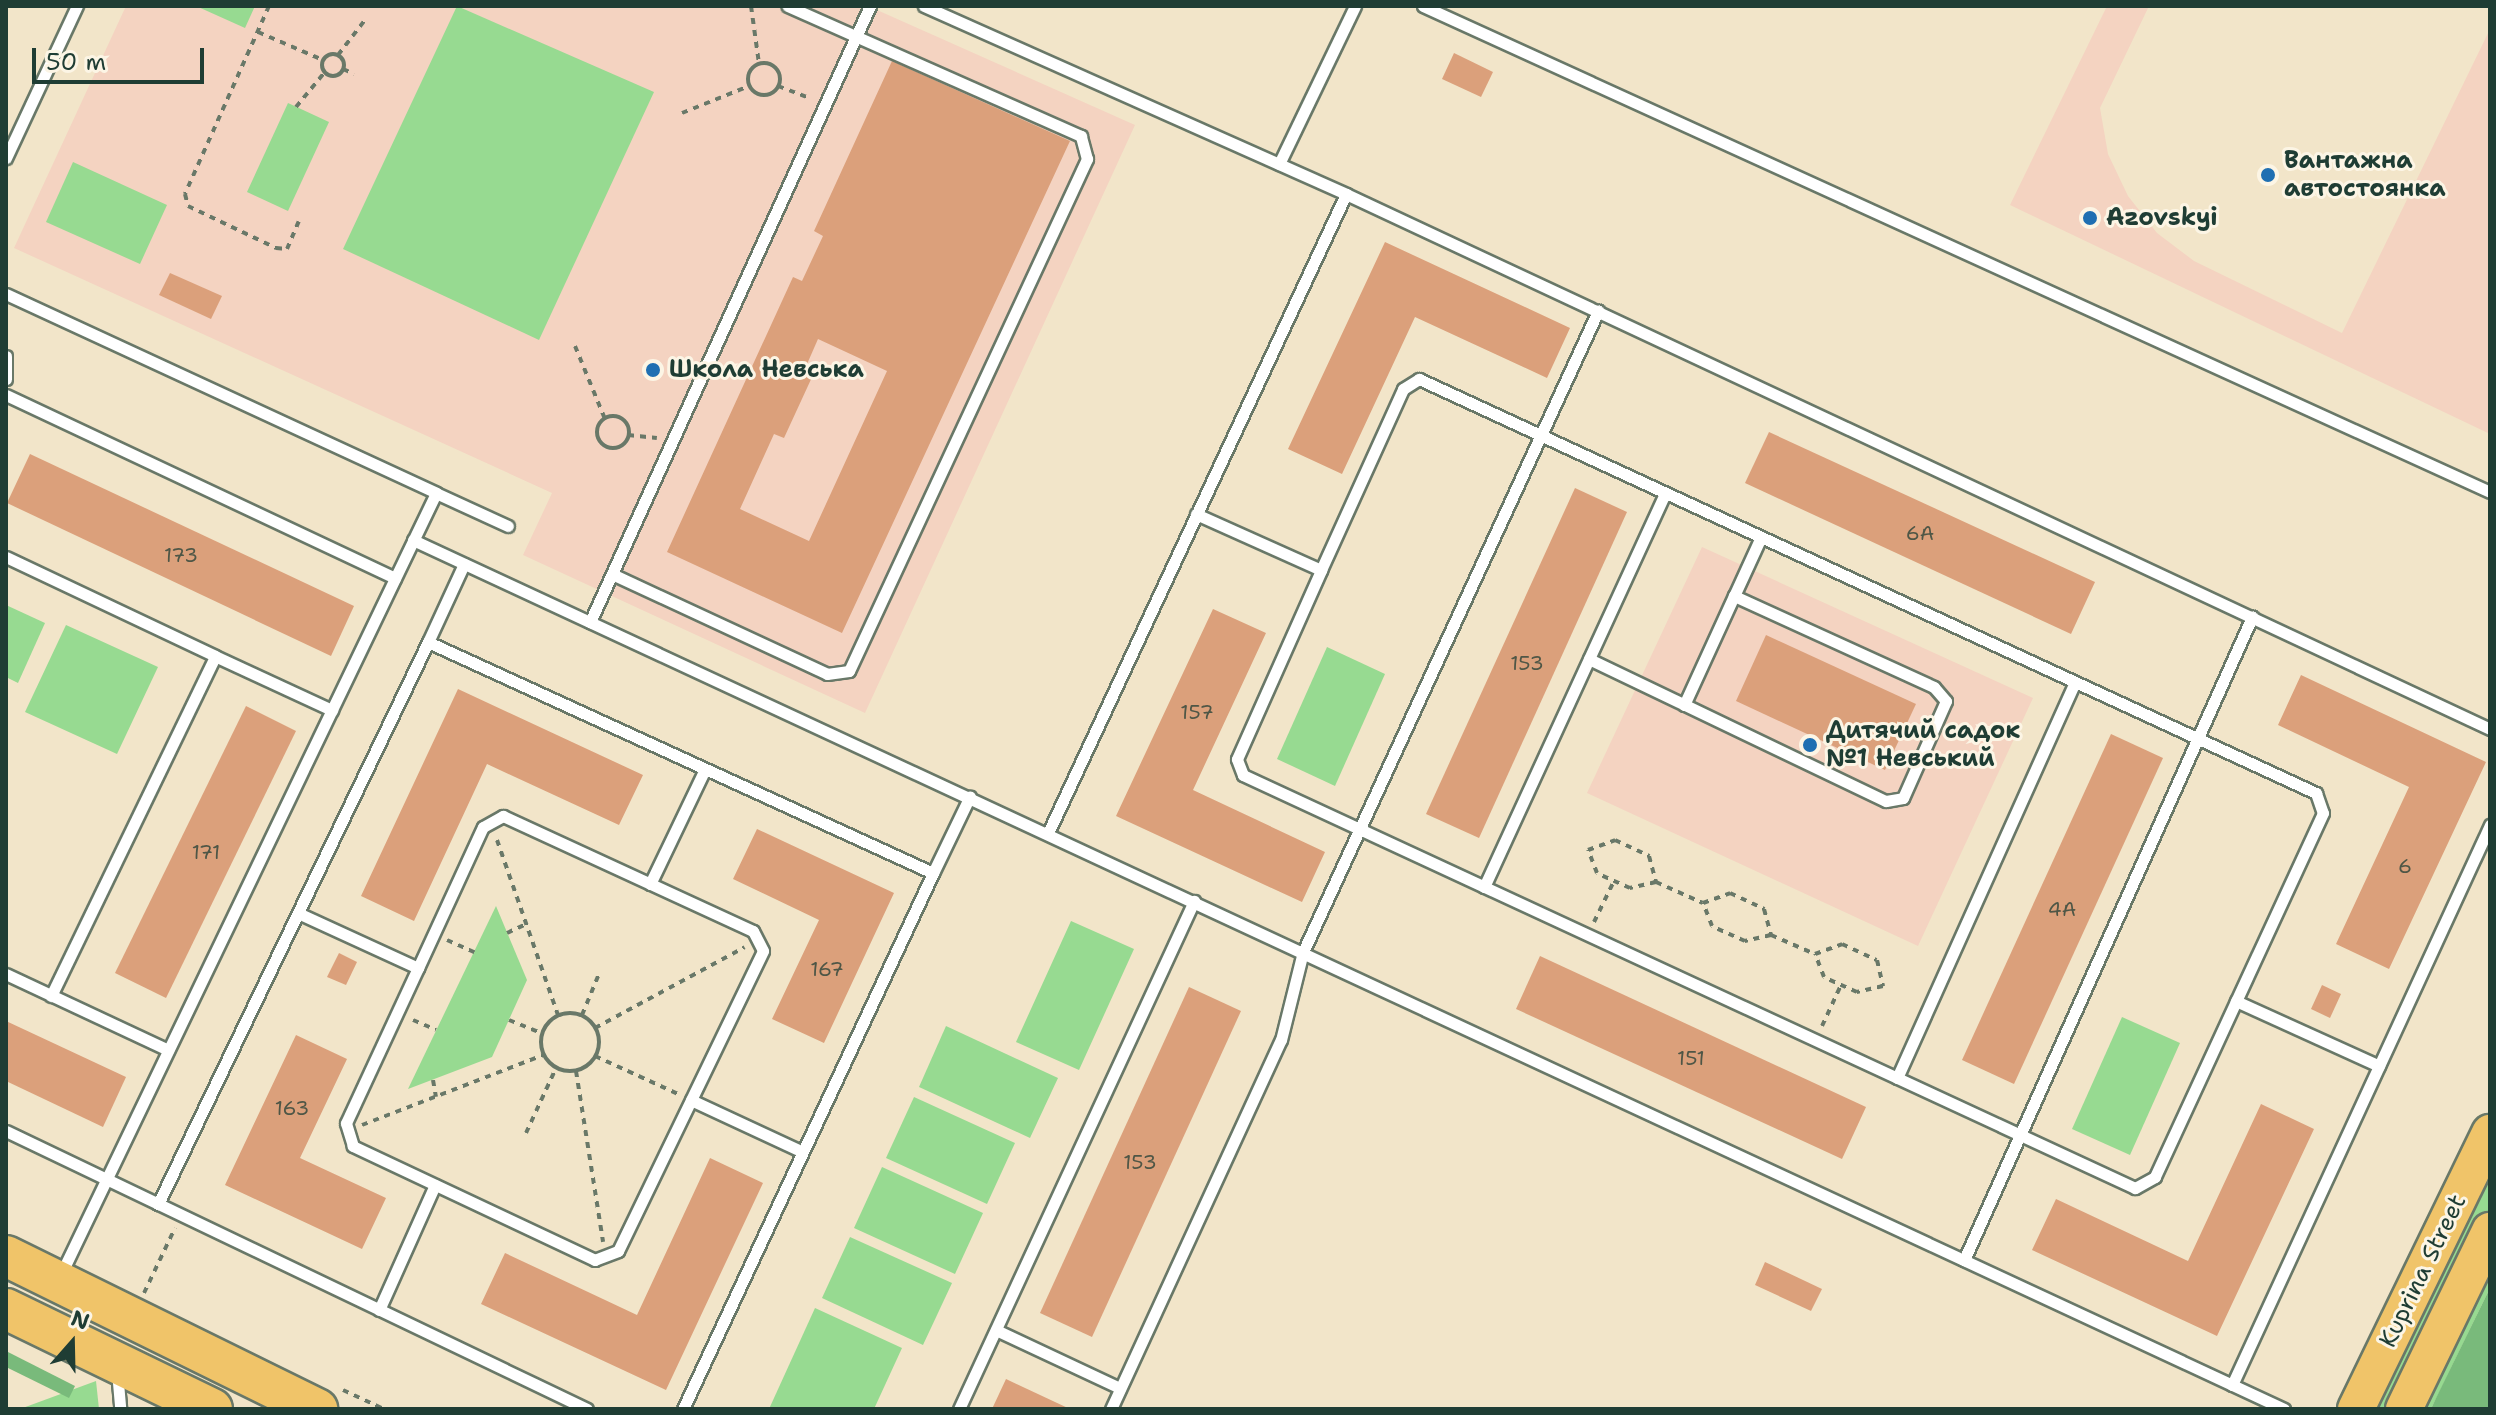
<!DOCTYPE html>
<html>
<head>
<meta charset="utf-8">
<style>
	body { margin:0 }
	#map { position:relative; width:2496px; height:1415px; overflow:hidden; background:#f2e5c9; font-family:"Shantell Sans",sans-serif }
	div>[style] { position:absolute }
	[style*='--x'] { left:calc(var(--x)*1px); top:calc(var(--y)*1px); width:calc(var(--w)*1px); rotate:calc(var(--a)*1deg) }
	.built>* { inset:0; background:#f4d3c1 }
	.green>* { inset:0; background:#97da91 }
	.forest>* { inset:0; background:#79ba7b }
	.building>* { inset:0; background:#dba07b }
	.path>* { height:4px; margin-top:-2px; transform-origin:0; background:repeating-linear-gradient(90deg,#697868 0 6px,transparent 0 12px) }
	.path>.ring { margin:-2px; padding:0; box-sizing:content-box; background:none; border:4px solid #697868; border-radius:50% }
	.roads { filter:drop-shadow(2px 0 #697868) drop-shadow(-2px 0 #697868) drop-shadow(0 2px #697868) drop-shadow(0 -2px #697868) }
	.lane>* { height:11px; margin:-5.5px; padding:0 5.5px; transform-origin:5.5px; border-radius:5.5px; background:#fff }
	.primary>* { height:36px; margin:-18px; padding:0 18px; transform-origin:18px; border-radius:18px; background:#f0c469 }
	.highway>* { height:40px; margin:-20px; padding:0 20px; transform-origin:20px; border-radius:20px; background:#f0c469 }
	.dots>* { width:22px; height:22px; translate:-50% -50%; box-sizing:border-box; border:4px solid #fcf5e5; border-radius:50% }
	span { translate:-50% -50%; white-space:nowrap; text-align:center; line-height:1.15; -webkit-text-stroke:6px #fcf5e5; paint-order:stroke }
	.number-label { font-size:20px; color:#4e5646 }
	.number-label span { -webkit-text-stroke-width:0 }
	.poi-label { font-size:24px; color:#1f3d34; font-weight:700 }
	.left { translate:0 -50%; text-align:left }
	.street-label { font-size:24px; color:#1f3d34 }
	.frame { position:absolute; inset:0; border:8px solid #1f3d34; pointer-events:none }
	.north { position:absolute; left:32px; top:1303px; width:80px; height:80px; -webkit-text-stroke:6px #fcf5e5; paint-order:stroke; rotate:20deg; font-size:22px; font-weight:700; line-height:32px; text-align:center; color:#1f3d34 }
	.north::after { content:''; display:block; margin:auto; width:28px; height:36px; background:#1f3d34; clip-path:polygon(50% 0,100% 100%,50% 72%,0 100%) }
	.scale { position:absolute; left:32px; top:48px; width:172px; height:36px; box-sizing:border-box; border:4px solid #1f3d34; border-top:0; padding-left:10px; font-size:24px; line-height:28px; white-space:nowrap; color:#1f3d34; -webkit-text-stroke:6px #fcf5e5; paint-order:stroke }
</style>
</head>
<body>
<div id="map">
	<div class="built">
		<i style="clip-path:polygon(126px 6px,868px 6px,1135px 125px,865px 713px,523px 555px,552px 493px,14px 248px)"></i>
		<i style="clip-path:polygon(2107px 6px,2149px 6px,2100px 108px,2108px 154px,2128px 196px,2157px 233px,2194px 261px,2342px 333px,2490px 29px,2490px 434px,2010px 205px)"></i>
		<i style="clip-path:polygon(1702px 547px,2033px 698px,1918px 946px,1587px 793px)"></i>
	</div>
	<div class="green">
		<i style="clip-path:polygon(196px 6px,255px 6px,245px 28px)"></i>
		<i style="clip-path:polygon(457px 6px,654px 92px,539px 340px,343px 249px)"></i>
		<i style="clip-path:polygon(288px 103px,329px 122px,288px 211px,247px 192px)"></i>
		<i style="clip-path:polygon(73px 162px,167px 205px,140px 264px,46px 222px)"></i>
		<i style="clip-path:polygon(6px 605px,45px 623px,18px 683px,6px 677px)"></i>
		<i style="clip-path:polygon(66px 625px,158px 667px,117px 754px,25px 712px)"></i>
		<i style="clip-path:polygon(1327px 647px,1385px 674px,1335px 786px,1277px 759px)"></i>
		<i style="clip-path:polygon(496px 906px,527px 980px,492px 1057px,408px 1089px)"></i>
		<i style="clip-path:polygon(1071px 921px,1134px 949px,1079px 1070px,1016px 1042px)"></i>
		<i style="clip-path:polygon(2122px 1017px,2180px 1043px,2130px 1155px,2072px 1129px)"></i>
		<i style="clip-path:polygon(946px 1026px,1058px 1078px,1030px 1138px,919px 1087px)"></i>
		<i style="clip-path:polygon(914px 1097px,1015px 1143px,987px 1204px,886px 1158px)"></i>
		<i style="clip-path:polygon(2490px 1157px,2490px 1207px,2392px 1409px,2368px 1409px)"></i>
		<i style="clip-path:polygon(882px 1167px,983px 1213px,955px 1274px,854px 1228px)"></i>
		<i style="clip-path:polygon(850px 1237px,952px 1283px,923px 1345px,822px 1298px)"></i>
		<i style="clip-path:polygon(2490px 1265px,2490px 1288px,2431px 1409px,2420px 1409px)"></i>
		<i style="clip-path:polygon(815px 1308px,902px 1348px,874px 1409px,769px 1409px)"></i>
		<i style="clip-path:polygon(96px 1381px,99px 1409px,20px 1409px)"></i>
	</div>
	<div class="forest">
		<i style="clip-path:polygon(2490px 1288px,2490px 1409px,2431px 1409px,2437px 1396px)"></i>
		<i style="clip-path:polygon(6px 1351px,75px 1386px,69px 1398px,6px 1367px)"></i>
	</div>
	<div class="building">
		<i style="clip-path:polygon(1454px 53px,1493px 72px,1481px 97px,1442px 79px)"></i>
		<i style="clip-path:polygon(evenodd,892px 61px,1070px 141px,842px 633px,667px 552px,793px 277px,802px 281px,823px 236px,814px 231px,892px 61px,818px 339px,887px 371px,809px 541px,740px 509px,774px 434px,784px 438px,813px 375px,804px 371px,818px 339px)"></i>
		<i style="clip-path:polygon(1385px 242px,1570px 328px,1547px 378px,1415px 317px,1342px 474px,1288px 449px)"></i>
		<i style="clip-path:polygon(170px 273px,222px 296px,211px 319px,159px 295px)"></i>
		<i style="clip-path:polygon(1769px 432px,2095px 582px,2071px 634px,1745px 483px)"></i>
		<i style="clip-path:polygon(30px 454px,354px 606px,331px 656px,7px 503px)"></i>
		<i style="clip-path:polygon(1575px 488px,1627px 512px,1479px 838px,1426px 814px)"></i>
		<i style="clip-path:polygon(1213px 609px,1266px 633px,1193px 790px,1325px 852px,1302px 902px,1116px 816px)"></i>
		<i style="clip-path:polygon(1766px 635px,1916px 704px,1885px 770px,1736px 701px)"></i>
		<i style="clip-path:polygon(2301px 675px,2486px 762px,2389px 969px,2336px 944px,2409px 787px,2278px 725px)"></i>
		<i style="clip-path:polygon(458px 689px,643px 775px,619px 825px,487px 764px,414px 921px,361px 896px)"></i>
		<i style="clip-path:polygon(246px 706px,296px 731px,166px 998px,115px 973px)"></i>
		<i style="clip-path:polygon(2111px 734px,2163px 758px,2014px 1084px,1962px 1060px)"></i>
		<i style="clip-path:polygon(757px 829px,894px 893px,824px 1043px,772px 1019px,819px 920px,733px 879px)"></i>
		<i style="clip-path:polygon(339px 953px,357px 962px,346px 985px,327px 977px)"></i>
		<i style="clip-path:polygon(1540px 956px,1866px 1107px,1842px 1159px,1516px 1009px)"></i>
		<i style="clip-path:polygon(2322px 985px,2341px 994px,2330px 1018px,2311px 1009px)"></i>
		<i style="clip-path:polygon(1189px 987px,1241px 1011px,1092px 1337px,1040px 1313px)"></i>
		<i style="clip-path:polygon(6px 1021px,126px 1077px,103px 1127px,6px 1081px)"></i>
		<i style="clip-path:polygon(296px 1035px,347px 1059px,300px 1158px,386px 1198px,362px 1249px,225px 1185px)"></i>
		<i style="clip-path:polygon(2261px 1104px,2314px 1129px,2217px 1336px,2032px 1250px,2056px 1199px,2188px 1261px)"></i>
		<i style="clip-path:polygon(710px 1158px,763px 1183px,666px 1390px,481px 1304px,505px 1253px,637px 1315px)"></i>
		<i style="clip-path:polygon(1765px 1262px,1822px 1289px,1811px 1311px,1755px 1285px)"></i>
		<i style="clip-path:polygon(1006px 1379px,1070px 1409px,992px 1409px)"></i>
	</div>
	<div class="path">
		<i style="--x:269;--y:6;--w:206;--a:114.1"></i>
		<i style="--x:185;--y:194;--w:12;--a:76"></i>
		<i style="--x:188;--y:206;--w:98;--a:25.5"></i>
		<i style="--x:276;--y:248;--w:11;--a:5"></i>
		<i style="--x:287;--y:249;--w:30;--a:-67"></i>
		<i style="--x:751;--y:6;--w:59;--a:82.1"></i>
		<i style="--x:258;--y:32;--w:71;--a:23.3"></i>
		<i class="ring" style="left:322px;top:54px;width:18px;height:18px"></i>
		<i style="--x:338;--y:55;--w:44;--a:-52.4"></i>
		<i class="ring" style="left:748px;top:63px;width:28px;height:28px"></i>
		<i style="--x:343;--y:69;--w:12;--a:24"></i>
		<i style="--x:778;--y:86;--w:34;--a:21"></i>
		<i style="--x:296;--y:107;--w:45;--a:-50.4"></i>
		<i style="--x:682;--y:113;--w:72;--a:-21.9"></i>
		<i style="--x:575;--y:346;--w:79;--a:67.7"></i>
		<i class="ring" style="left:597px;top:416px;width:28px;height:28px"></i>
		<i style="--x:628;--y:435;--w:29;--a:6"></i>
		<i style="--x:497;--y:840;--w:185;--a:70.8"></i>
		<i style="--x:1615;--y:840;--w:38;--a:25"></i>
		<i style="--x:1649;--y:856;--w:27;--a:75"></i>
		<i style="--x:1656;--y:882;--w:27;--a:167"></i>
		<i style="--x:1630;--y:888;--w:36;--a:-156"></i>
		<i style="--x:1597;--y:873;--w:25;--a:-111"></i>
		<i style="--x:1588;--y:850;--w:29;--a:-20"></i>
		<i style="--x:1656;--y:882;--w:51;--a:24.1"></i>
		<i style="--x:1730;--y:893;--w:38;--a:25"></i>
		<i style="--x:1764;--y:909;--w:27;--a:75"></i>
		<i style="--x:1771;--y:935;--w:27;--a:167"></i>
		<i style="--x:1745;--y:941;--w:36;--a:-156"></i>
		<i style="--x:1712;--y:926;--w:25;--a:-111"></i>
		<i style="--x:1703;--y:903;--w:29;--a:-20"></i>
		<i style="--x:1594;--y:922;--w:46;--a:-64"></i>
		<i style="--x:507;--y:933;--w:21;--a:-25"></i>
		<i style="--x:1771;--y:935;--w:48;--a:23.4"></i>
		<i style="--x:447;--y:940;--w:30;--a:24"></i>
		<i style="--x:1842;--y:944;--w:38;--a:25"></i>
		<i style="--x:1877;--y:960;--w:27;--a:77"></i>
		<i style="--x:1883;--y:986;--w:27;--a:167"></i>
		<i style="--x:1857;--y:992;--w:36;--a:-156"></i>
		<i style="--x:1824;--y:977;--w:25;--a:-111"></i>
		<i style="--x:1815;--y:954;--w:29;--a:-20"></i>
		<i class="ring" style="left:541px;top:1013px;width:54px;height:54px"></i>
		<i style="--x:582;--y:1015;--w:44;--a:-67.5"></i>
		<i style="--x:413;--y:1020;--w:25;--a:23"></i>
		<i style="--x:509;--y:1020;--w:35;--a:22"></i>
		<i style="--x:1822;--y:1026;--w:45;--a:-65.1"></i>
		<i style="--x:595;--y:1028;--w:170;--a:-28.4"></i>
		<i style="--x:595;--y:1056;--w:91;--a:24.6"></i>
		<i style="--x:576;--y:1071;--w:173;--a:81"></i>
		<i style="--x:433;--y:1080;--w:17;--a:80"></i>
		<i style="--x:362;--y:1125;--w:194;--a:-21.1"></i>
		<i style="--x:526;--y:1133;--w:72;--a:-65.2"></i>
		<i style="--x:144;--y:1293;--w:72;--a:-64.5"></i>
		<i style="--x:343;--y:1390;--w:45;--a:24.9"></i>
	</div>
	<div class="roads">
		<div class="lane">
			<i style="--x:924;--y:6;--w:462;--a:24"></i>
			<i style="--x:1346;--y:194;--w:1263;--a:25.06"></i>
			<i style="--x:1423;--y:6;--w:1172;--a:24.49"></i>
			<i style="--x:6;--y:158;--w:168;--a:-65"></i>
			<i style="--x:1279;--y:164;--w:175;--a:-64.3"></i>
			<i style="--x:6;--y:294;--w:474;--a:24.8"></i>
			<i style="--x:6;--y:356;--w:23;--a:90"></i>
			<i style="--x:6;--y:395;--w:430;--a:25.2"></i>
			<i style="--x:1196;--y:514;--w:137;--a:24.1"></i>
			<i style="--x:1321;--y:570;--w:199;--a:-65.6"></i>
			<i style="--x:1403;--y:389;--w:19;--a:-32"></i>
			<i style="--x:1419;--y:379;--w:988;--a:24.78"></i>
			<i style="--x:2316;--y:793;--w:21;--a:71"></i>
			<i style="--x:2323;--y:813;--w:401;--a:114.8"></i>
			<i style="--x:2155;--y:1177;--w:23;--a:151"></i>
			<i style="--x:2135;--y:1188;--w:983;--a:-155.16"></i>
			<i style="--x:1243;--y:775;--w:17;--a:-111"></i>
			<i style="--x:1237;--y:759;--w:207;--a:-66"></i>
			<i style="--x:413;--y:540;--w:2063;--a:24.91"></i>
			<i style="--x:6;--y:557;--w:231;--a:25.3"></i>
			<i style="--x:612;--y:574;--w:237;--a:24.9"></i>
			<i style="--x:827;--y:674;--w:22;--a:-8"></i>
			<i style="--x:849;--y:671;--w:565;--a:-65.07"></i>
			<i style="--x:1087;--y:159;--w:24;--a:-105"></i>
			<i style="--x:1081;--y:136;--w:321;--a:-156.1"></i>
			<i style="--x:590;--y:622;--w:677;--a:-65.56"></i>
			<i style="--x:428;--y:642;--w:86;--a:-65.2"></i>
			<i style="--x:1589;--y:659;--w:329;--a:25.6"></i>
			<i style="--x:1886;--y:801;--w:17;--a:-10"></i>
			<i style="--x:1903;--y:798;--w:106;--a:-66.1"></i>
			<i style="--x:1946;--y:701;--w:18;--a:-131"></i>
			<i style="--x:1934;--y:687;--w:220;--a:-155.5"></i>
			<i style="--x:1734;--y:596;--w:65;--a:-65.4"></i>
			<i style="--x:1684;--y:705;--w:120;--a:-65.4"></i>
			<i style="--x:1048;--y:833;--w:705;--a:-65"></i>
			<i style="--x:933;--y:873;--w:85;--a:-64.3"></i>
			<i style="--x:650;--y:884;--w:127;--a:-64.4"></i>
			<i style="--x:1484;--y:887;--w:434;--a:-65.3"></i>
			<i style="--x:298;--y:913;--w:132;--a:24.6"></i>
			<i style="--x:418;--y:968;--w:155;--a:-65.3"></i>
			<i style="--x:483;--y:827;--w:23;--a:-29"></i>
			<i style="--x:503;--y:816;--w:275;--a:24.7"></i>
			<i style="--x:753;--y:931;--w:22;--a:63"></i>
			<i style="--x:763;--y:951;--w:333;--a:115.8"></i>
			<i style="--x:618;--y:1251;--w:25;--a:159"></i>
			<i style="--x:595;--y:1260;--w:268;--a:-154.8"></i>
			<i style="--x:353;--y:1146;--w:24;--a:-107"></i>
			<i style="--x:346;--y:1123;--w:171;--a:-65.1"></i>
			<i style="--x:6;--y:974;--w:179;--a:25.1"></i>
			<i style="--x:51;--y:996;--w:377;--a:-64.2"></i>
			<i style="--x:215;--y:656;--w:129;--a:24.8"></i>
			<i style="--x:2236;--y:1001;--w:157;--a:24.4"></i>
			<i style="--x:1897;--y:1078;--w:434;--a:-65.8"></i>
			<i style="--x:691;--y:1100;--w:121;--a:24.9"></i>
			<i style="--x:6;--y:1131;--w:644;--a:25.57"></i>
			<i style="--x:158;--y:1204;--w:623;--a:-64.34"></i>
			<i style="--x:428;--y:642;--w:555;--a:24.58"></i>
			<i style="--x:933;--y:873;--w:591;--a:115.01"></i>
			<i style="--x:1964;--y:1260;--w:705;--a:-65.87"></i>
			<i style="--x:61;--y:1274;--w:866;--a:-64.35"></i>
			<i style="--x:436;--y:493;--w:79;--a:24.6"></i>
			<i style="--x:379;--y:1310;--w:137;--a:-65.9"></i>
			<i style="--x:996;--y:1330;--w:137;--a:25.1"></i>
			<i style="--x:117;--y:1371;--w:38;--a:85"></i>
			<i style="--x:2232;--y:1385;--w:617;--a:-65.26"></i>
			<i style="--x:959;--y:1409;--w:560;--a:-65.17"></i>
			<i style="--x:1111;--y:1409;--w:406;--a:-65.3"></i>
			<i style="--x:1281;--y:1040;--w:91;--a:-76"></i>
			<i style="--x:1303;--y:952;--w:706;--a:-65.29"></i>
		</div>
		<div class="primary">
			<i style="--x:2356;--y:1409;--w:307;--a:-64.1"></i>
			<i style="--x:2404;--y:1409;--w:198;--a:-64.2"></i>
		</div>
		<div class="highway">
			<i style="--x:6;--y:1256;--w:347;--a:26.2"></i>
			<i style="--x:6;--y:1309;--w:229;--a:25.9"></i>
		</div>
	</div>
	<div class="dots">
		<i style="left:2268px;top:175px;background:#1f6fb2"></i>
		<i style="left:2090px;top:218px;background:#1f6fb2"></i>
		<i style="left:653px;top:370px;background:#1f6fb2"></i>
		<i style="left:1810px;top:745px;background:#1f6fb2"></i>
	</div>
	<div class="number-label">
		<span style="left:1920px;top:533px">6А</span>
		<span style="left:181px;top:555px">173</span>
		<span style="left:1527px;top:663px">153</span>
		<span style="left:1197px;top:712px">157</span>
		<span style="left:206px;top:852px">171</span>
		<span style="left:2405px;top:866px">6</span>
		<span style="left:2062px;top:909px">4А</span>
		<span style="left:827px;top:969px">167</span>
		<span style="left:1691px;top:1058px">151</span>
		<span style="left:292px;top:1108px">163</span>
		<span style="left:1140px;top:1162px">153</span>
	</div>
	<div class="poi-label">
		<span class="left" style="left:2284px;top:175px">Вантажна<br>автостоянка</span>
		<span class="left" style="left:2106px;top:218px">Azovskyi</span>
		<span class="left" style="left:669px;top:370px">Школа Невська</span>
		<span class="left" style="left:1826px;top:745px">Дитячий садок<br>№1 Невський</span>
	</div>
	<div class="street-label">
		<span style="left:2423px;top:1271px;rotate:-64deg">Kuprina Street</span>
	</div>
	<div class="frame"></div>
	<div class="north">N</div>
	<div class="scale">50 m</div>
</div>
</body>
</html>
